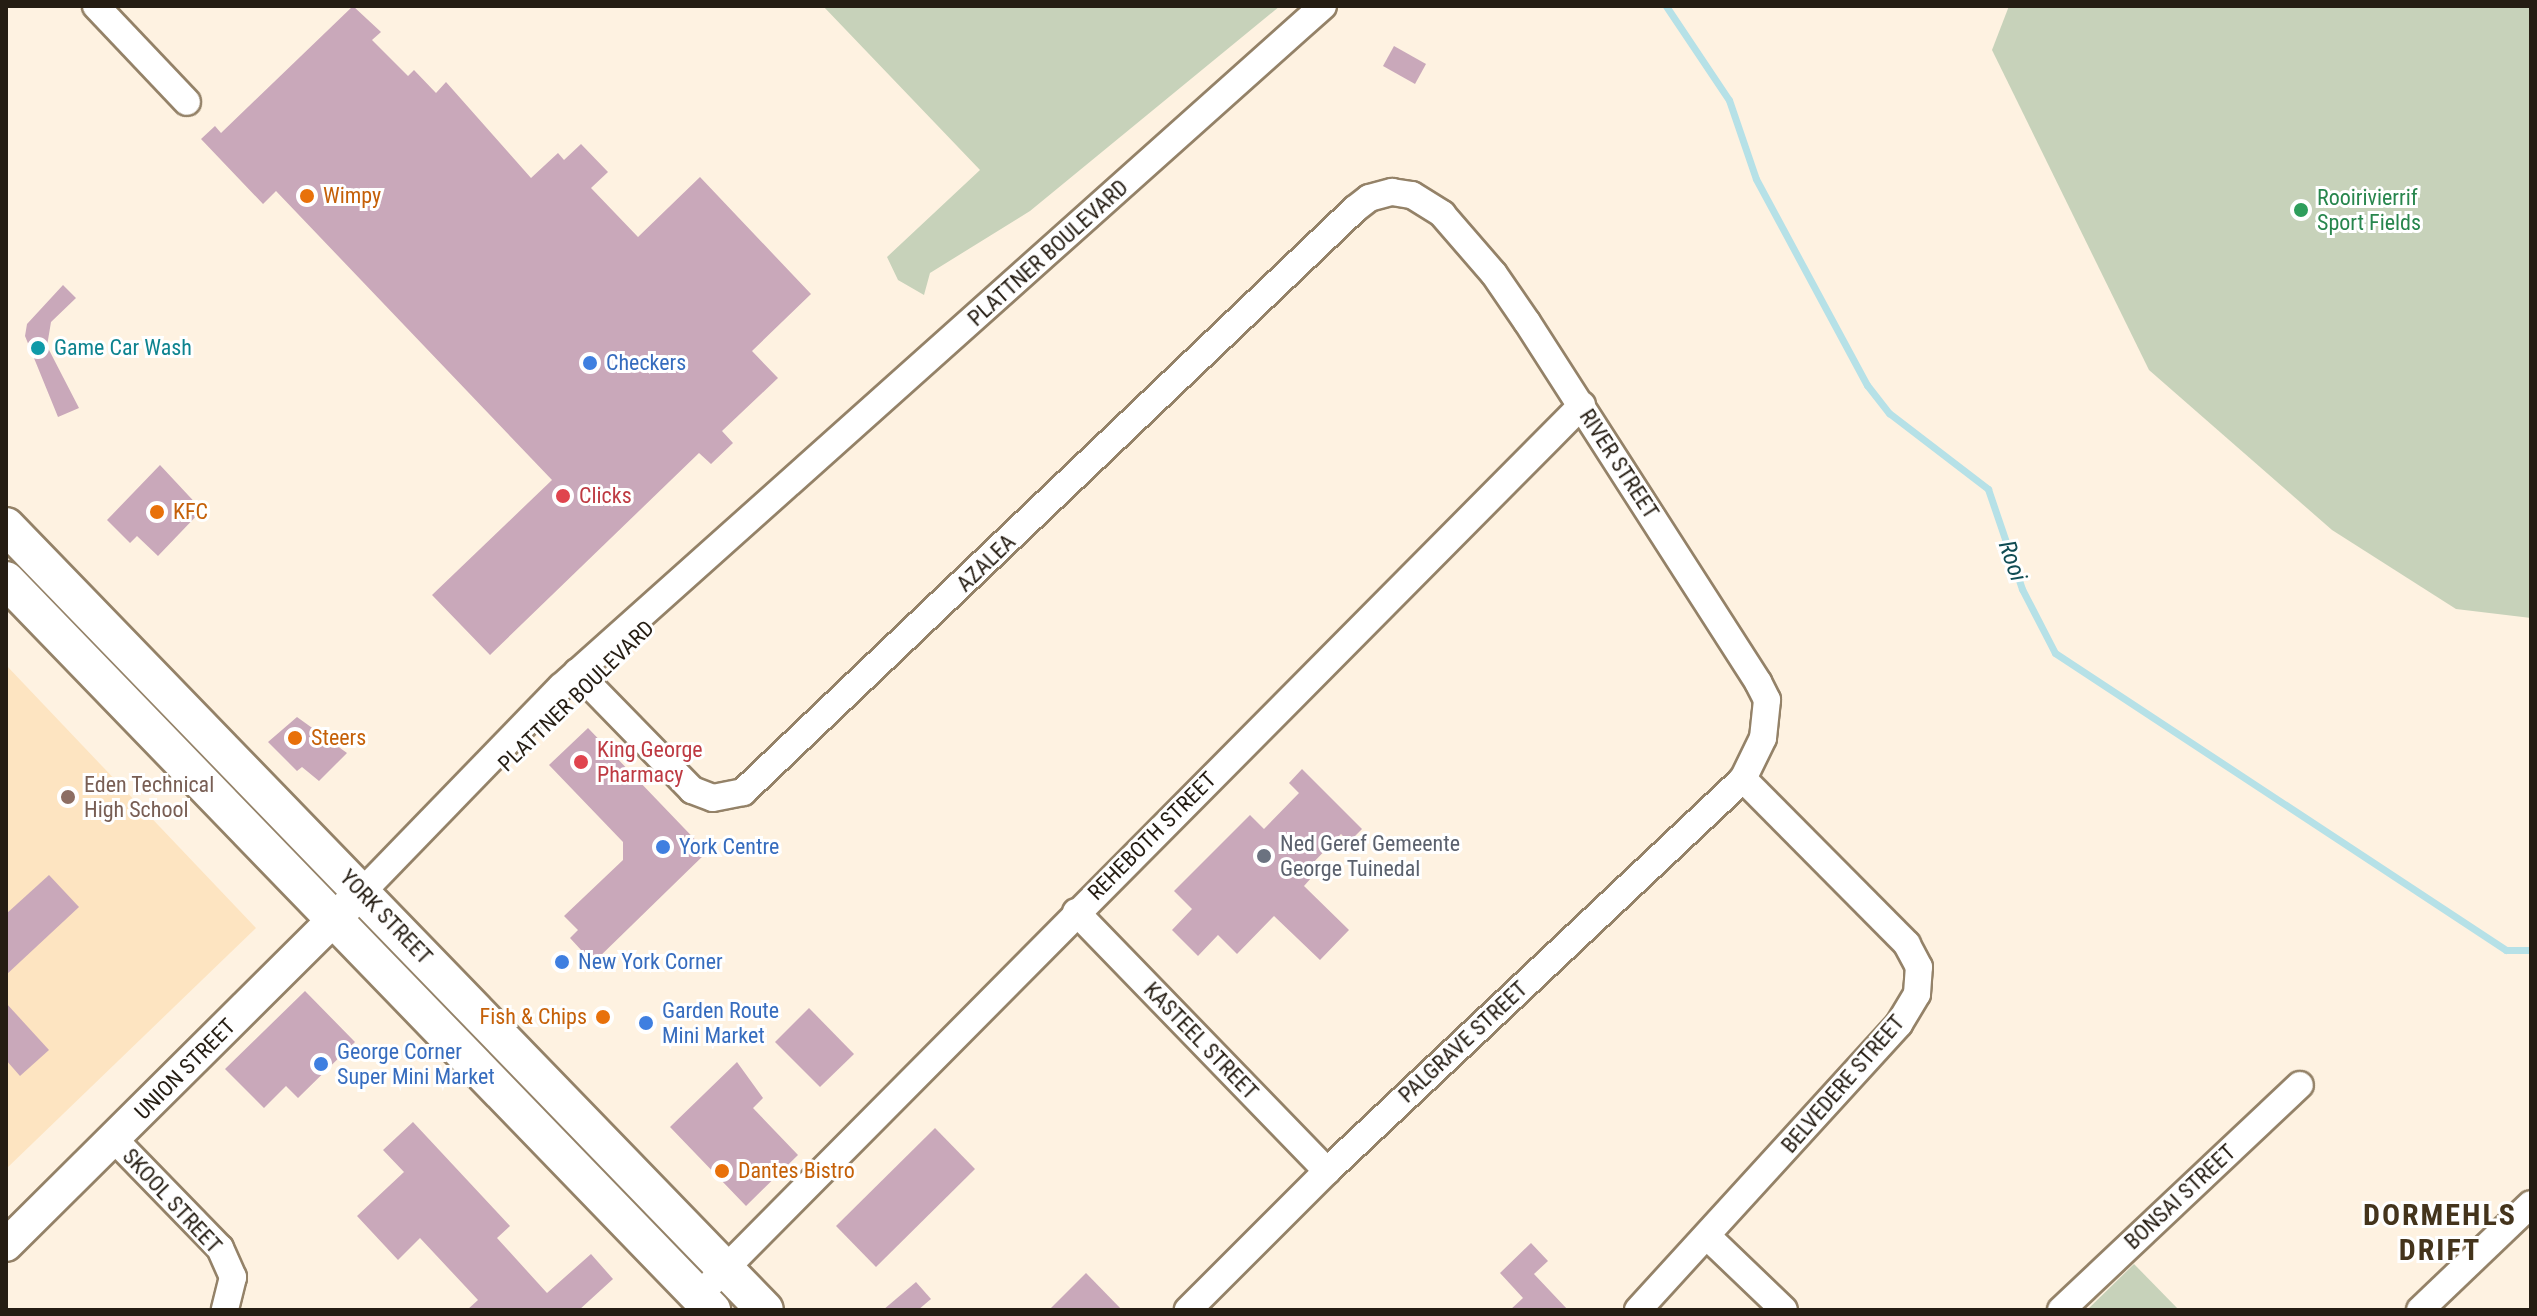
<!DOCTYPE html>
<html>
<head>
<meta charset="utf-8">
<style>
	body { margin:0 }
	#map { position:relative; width:2537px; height:1316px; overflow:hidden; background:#fef2e1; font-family:"Roboto Condensed",sans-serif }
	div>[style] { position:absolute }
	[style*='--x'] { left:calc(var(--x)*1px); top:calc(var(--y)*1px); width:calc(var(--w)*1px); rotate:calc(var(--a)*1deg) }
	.built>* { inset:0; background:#fde4c1 }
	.green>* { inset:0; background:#c7d2ba }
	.stream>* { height:7px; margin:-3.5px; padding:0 3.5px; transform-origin:3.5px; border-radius:3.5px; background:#b6e1e7 }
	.building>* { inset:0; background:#c9a8ba }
	.roads { filter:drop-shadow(2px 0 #948268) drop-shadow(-2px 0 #948268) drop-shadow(0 2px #948268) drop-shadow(0 -2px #948268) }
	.minor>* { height:26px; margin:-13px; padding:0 13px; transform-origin:13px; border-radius:13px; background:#fff }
	.tertiary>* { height:32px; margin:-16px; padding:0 16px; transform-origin:16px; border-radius:16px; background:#fff }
	.secondary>* { height:36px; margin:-18px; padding:0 18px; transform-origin:18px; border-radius:18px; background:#fff }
	.dots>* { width:22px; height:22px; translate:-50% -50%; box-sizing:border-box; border:4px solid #fff; border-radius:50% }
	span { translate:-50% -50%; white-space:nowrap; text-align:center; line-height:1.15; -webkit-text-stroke:6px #fff; paint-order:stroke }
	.food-label { font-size:22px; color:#c56008 }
	.left { translate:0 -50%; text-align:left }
	.right { translate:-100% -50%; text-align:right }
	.leisure-label { font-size:22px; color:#27864d }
	.street-label { font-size:22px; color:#251d13 }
	.culture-label { font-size:22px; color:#0d838f }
	.shop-label { font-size:22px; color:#366cbe }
	.health-label { font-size:22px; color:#be3a42 }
	.education-label { font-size:22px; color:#785e54 }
	.worship-label { font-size:22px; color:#5b616d }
	.water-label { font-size:24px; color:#0f4c53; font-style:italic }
	.district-label { font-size:30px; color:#44341c; font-weight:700; letter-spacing:2px }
	.frame { position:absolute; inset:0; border:8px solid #251d13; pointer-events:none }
</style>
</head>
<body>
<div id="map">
	<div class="built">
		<i style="clip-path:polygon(6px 665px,256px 928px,6px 1169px)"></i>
	</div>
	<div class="green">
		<i style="clip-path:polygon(823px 6px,1280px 6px,1030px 211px,930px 273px,924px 295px,898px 280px,887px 257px,980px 170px)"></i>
		<i style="clip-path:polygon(2009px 6px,2531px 6px,2531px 618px,2456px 609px,2332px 530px,2149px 370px,1992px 50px)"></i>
		<i style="clip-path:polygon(2134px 1264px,2179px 1310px,2087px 1310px)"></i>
	</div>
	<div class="stream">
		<i style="--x:1666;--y:6;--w:113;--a:56.2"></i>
		<i style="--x:1729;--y:100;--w:83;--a:71.1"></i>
		<i style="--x:1756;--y:179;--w:234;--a:61.7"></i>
		<i style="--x:1867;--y:385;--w:36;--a:52"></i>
		<i style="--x:1889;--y:413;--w:125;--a:37.5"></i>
		<i style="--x:1988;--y:489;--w:106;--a:71.2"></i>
		<i style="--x:2022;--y:589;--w:72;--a:62.7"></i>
		<i style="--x:2055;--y:653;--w:540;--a:33.37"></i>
		<i style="--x:2506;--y:950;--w:25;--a:0"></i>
	</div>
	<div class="building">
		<i style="clip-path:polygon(353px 6px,381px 32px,372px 40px,408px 76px,414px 70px,436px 93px,446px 82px,531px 178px,558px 153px,564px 160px,581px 144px,608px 172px,591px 188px,638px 237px,700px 177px,811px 294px,752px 351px,778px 378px,722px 431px,733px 443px,711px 464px,699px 453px,490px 655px,432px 595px,552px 480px,276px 191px,263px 204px,201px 139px,215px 126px,221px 133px)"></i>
		<i style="clip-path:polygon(1394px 46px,1426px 64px,1415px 84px,1383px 66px)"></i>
		<i style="clip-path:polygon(63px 285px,76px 298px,51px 322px,47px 346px,79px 408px,58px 417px,25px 336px,27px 324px)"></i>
		<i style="clip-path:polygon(160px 465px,202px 510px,158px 556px,137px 536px,130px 543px,107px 520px)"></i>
		<i style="clip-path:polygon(297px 717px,347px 753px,319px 781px,302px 767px,297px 771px,268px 742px)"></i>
		<i style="clip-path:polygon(588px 728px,707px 852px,593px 963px,570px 938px,578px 930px,564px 916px,623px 860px,623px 842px,549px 765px)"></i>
		<i style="clip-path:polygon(1302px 769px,1362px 829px,1349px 842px,1341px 834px,1306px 870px,1312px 877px,1304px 886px,1349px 930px,1320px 960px,1274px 916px,1237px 954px,1218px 935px,1198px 956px,1172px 930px,1192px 909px,1174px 891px,1250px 815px,1264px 829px,1299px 793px,1289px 783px)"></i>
		<i style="clip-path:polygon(49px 875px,79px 907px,6px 975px,6px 914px)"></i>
		<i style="clip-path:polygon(305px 991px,355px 1042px,298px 1098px,286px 1086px,264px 1108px,225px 1069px)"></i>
		<i style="clip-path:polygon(6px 1003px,49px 1050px,20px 1076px,6px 1060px)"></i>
		<i style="clip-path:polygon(809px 1008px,854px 1054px,820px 1087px,775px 1042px)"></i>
		<i style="clip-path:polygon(737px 1062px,763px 1098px,753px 1108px,798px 1155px,746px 1206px,670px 1127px)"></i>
		<i style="clip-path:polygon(413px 1122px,510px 1226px,497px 1238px,547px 1293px,591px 1254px,613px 1279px,579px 1310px,467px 1310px,478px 1300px,420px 1238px,398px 1260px,357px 1216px,404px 1172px,383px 1150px)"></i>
		<i style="clip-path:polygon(935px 1128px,975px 1169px,876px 1267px,836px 1226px)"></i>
		<i style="clip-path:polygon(1531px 1243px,1548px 1261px,1534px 1274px,1568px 1310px,1510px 1310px,1523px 1298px,1500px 1273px)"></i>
		<i style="clip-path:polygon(1086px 1273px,1122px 1310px,1049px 1310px)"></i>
		<i style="clip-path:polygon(916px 1282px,931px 1299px,918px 1310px,883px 1310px)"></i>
	</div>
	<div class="roads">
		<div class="minor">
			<i style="--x:96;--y:6;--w:132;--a:46.5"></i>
			<i style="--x:577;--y:672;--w:165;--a:45.7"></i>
			<i style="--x:692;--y:790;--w:22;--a:21"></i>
			<i style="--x:713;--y:798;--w:31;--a:-11"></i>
			<i style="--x:743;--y:792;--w:845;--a:-43.61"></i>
			<i style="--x:1355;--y:209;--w:18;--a:-38"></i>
			<i style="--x:1369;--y:198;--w:24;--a:-15"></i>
			<i style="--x:1392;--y:192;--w:20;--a:9"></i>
			<i style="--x:1412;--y:195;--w:36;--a:32"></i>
			<i style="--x:1442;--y:214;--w:79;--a:49.1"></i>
			<i style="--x:1494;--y:274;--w:58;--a:55.5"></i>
			<i style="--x:1527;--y:322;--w:428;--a:57.3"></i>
			<i style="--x:1758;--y:682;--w:20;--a:63"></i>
			<i style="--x:1767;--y:700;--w:38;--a:96"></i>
			<i style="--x:1763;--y:738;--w:46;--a:116"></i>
			<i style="--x:1743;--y:779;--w:572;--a:136.7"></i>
			<i style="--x:1327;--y:1171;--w:197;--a:135"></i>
			<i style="--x:362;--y:892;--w:286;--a:-45.9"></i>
			<i style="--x:561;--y:687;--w:1022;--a:-41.79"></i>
			<i style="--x:1076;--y:912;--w:361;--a:45.9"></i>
			<i style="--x:114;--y:1139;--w:152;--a:45.8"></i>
			<i style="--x:220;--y:1248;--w:32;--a:66"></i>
			<i style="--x:233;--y:1277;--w:34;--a:104"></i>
			<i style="--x:1708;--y:1237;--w:105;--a:43.8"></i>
			<i style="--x:713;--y:1281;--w:1234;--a:-45.23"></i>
			<i style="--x:1638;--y:1310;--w:387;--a:-47.6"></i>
			<i style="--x:1899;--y:1024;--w:35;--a:-59"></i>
			<i style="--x:1917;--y:994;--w:27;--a:-86"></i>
			<i style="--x:1919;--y:967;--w:26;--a:-118"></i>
			<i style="--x:1907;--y:944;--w:233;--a:-134.8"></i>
			<i style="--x:2061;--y:1310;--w:328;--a:-43.3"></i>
			<i style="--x:2420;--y:1310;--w:153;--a:-43.7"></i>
		</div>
		<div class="tertiary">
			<i style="--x:6;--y:1245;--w:489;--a:-44.8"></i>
		</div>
		<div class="secondary">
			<i style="--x:6;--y:526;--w:1091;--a:45.93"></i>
			<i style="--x:6;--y:580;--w:1016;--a:45.96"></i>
		</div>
	</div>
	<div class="dots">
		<i style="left:307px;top:196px;background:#e8710a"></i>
		<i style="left:2301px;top:210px;background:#2e9e5b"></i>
		<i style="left:38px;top:348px;background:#0f9aa8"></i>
		<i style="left:590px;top:363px;background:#3f7fe0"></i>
		<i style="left:563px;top:496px;background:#e0444e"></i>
		<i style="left:157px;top:512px;background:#e8710a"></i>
		<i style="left:295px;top:738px;background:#e8710a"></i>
		<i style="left:581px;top:762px;background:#e0444e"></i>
		<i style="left:68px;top:797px;background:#8d6e63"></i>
		<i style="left:663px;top:847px;background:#3f7fe0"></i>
		<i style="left:1264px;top:856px;background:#6b7280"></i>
		<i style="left:562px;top:962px;background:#3f7fe0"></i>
		<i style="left:603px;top:1017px;background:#e8710a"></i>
		<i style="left:646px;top:1023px;background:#3f7fe0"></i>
		<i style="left:321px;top:1064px;background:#3f7fe0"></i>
		<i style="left:722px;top:1171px;background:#e8710a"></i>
	</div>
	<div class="food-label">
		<span class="left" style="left:323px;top:196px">Wimpy</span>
		<span class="left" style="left:173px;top:512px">KFC</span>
		<span class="left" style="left:311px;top:738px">Steers</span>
		<span class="right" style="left:587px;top:1017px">Fish &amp; Chips</span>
		<span class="left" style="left:738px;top:1171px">Dantes Bistro</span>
	</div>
	<div class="leisure-label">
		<span class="left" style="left:2317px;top:210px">Rooirivierrif<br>Sport Fields</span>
	</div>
	<div class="street-label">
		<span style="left:1048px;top:253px;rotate:-42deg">PLATTNER BOULEVARD</span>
		<span style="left:1619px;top:464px;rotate:57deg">RIVER STREET</span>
		<span style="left:986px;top:563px;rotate:-44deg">AZALEA</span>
		<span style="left:576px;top:696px;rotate:-44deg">PLATTNER BOULEVARD</span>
		<span style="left:1152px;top:836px;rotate:-45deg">REHEBOTH STREET</span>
		<span style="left:386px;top:917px;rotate:46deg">YORK STREET</span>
		<span style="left:1201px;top:1041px;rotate:46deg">KASTEEL STREET</span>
		<span style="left:1463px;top:1042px;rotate:-43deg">PALGRAVE STREET</span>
		<span style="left:185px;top:1069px;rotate:-45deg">UNION STREET</span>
		<span style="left:1843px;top:1084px;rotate:-49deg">BELVEDERE STREET</span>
		<span style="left:2180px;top:1197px;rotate:-43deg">BONSAI STREET</span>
		<span style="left:172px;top:1201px;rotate:47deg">SKOOL STREET</span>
	</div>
	<div class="culture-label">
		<span class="left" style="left:54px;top:348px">Game Car Wash</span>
	</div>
	<div class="shop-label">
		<span class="left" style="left:606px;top:363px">Checkers</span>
		<span class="left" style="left:679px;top:847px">York Centre</span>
		<span class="left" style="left:578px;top:962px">New York Corner</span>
		<span class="left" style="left:662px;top:1023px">Garden Route<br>Mini Market</span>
		<span class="left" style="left:337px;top:1064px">George Corner<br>Super Mini Market</span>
	</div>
	<div class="health-label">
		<span class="left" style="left:579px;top:496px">Clicks</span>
		<span class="left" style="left:597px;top:762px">King George<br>Pharmacy</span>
	</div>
	<div class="education-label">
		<span class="left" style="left:84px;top:797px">Eden Technical<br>High School</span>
	</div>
	<div class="worship-label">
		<span class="left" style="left:1280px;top:856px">Ned Geref Gemeente<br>George Tuinedal</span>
	</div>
	<div class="water-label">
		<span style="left:2012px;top:561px;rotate:71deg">Rooi</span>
	</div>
	<div class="district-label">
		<span style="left:2440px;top:1232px">DORMEHLS<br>DRIFT</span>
	</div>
	<div class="frame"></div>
</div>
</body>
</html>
